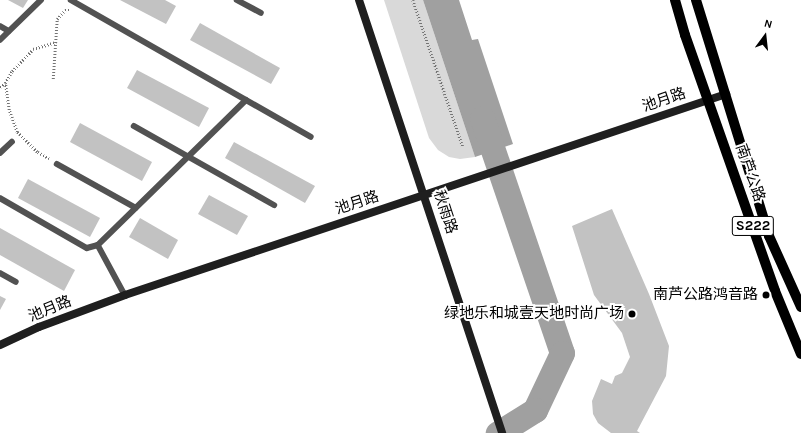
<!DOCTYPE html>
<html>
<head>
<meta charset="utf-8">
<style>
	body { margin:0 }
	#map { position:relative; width:801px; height:433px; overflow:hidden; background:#fff; font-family:Karla,"Noto Sans SC",sans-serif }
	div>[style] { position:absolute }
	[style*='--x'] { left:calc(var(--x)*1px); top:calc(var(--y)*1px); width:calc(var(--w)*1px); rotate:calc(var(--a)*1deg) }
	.green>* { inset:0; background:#d9d9d9 }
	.water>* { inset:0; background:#a0a0a0 }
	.river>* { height:25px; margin:-12.5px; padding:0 12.5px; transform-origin:12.5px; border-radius:12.5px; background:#a0a0a0 }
	.building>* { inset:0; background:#c2c2c2 }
	.path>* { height:2.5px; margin-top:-1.25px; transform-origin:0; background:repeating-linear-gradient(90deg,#747474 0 1px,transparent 0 3px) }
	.lane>* { height:5.5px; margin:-2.75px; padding:0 2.75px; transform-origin:2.75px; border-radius:2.75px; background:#525252 }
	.secondary>* { height:8px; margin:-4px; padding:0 4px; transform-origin:4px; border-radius:4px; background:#1f1f1f }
	.primary>* { height:10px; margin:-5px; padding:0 5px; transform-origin:5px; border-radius:5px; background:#000 }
	.dots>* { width:11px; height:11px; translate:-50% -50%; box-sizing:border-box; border:2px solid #fff; border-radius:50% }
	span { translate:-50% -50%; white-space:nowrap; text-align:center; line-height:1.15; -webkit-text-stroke:4px #fff; paint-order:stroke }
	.shield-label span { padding:1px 3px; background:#fff; border:1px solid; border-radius:3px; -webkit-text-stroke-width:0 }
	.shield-label { font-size:14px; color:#000; font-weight:700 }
	.street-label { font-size:15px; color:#000 }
	.poi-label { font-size:15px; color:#000 }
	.right { translate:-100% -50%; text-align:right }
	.north { position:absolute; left:745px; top:16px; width:40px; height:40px; -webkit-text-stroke:3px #fff; paint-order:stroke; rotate:15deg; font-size:11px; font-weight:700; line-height:16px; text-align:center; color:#000 }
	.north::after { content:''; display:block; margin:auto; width:14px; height:18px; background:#000; clip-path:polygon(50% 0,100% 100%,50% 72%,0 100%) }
</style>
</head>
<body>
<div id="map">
	<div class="green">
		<i style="clip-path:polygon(384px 0,423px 0,475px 157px,460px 159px,449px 157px,438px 150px,429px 138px)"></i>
	</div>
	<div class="water">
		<i style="clip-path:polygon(423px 0,459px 0,472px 40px,478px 39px,513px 144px,475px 157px)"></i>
	</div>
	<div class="river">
		<i style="--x:482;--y:118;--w:248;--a:71.2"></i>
		<i style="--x:562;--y:353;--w:63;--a:115.3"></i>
		<i style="--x:535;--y:410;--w:44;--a:148.1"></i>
	</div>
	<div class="building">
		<i style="clip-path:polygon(8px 0,28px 0,23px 8px)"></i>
		<i style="clip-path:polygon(120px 0,165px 0,176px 6px,166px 24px)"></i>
		<i style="clip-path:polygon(200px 23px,280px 68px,271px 84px,190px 40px)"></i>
		<i style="clip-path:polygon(137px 70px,209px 108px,199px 127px,127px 88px)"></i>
		<i style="clip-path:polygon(80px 123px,152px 162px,142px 181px,70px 142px)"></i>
		<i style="clip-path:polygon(234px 142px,315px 186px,305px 203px,225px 158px)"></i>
		<i style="clip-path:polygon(28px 179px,100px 218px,90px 237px,18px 198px)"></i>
		<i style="clip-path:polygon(209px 195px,248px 216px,237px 235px,198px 214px)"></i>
		<i style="clip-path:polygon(612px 209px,649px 294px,669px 346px,666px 376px,637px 431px,640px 433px,611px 433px,598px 423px,593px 414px,592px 401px,601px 379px,612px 384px,615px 376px,622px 373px,630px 357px,622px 333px,594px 295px,572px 226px)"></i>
		<i style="clip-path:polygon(140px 218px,178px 240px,168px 259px,129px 237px)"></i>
		<i style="clip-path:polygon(0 228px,75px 270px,64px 291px,0 255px)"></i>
		<i style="clip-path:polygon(0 296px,6px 299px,0 310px)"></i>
	</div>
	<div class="path">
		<i style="--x:413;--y:0;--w:155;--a:71.2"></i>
		<i style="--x:53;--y:79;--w:60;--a:-86.2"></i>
		<i style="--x:57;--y:19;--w:12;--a:-48"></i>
		<i style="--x:65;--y:10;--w:4;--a:0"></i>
		<i style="--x:0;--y:87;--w:6;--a:-39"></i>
		<i style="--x:49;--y:159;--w:14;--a:-150"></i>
		<i style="--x:37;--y:152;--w:28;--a:-135"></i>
		<i style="--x:17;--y:132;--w:23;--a:-110"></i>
		<i style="--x:9;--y:110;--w:27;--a:-98"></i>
		<i style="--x:5;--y:83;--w:14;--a:-60"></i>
		<i style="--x:12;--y:71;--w:30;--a:-46"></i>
		<i style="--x:33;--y:49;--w:24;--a:-17"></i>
	</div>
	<div class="lane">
		<i style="--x:71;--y:0;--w:276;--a:29.7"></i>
		<i style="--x:237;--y:0;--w:27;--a:28"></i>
		<i style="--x:0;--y:26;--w:10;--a:29"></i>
		<i style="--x:0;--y:40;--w:57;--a:-44.3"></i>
		<i style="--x:134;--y:126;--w:161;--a:29.4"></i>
		<i style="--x:0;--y:153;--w:16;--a:-43"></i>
		<i style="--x:57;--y:164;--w:90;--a:29.1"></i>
		<i style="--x:0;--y:198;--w:100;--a:29.9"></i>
		<i style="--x:87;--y:248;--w:11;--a:-15"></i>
		<i style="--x:98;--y:245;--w:207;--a:-44.4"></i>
		<i style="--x:98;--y:245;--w:57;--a:61.6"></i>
		<i style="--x:0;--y:273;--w:18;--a:29"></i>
	</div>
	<div class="secondary">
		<i style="--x:359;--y:0;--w:456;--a:71.7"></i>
		<i style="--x:0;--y:345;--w:43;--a:-24.8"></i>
		<i style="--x:39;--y:327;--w:92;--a:-20.4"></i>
		<i style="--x:125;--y:295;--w:634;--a:-18.49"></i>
	</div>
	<div class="primary">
		<i style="--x:675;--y:0;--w:36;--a:74"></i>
		<i style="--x:685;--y:35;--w:271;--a:70.6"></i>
		<i style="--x:775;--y:291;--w:68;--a:67.6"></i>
		<i style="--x:696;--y:0;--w:247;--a:72.8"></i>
		<i style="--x:769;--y:236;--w:78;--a:65.7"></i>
	</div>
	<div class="dots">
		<i style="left:766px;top:295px;background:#000"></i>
		<i style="left:632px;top:314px;background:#000"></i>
	</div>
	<div class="shield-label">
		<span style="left:753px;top:226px">S222</span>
	</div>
	<div class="street-label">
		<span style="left:664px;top:100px;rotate:-19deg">池月路</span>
		<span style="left:750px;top:173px;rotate:71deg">南芦公路</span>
		<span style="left:357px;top:203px;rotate:-18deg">池月路</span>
		<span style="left:445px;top:212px;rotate:72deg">秋雨路</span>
		<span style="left:50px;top:309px;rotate:-22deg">池月路</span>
	</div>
	<div class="poi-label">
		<span class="right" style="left:758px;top:295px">南芦公路鸿音路</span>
		<span class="right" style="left:624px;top:314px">绿地乐和城壹天地时尚广场</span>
	</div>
	<div class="north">N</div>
</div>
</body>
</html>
